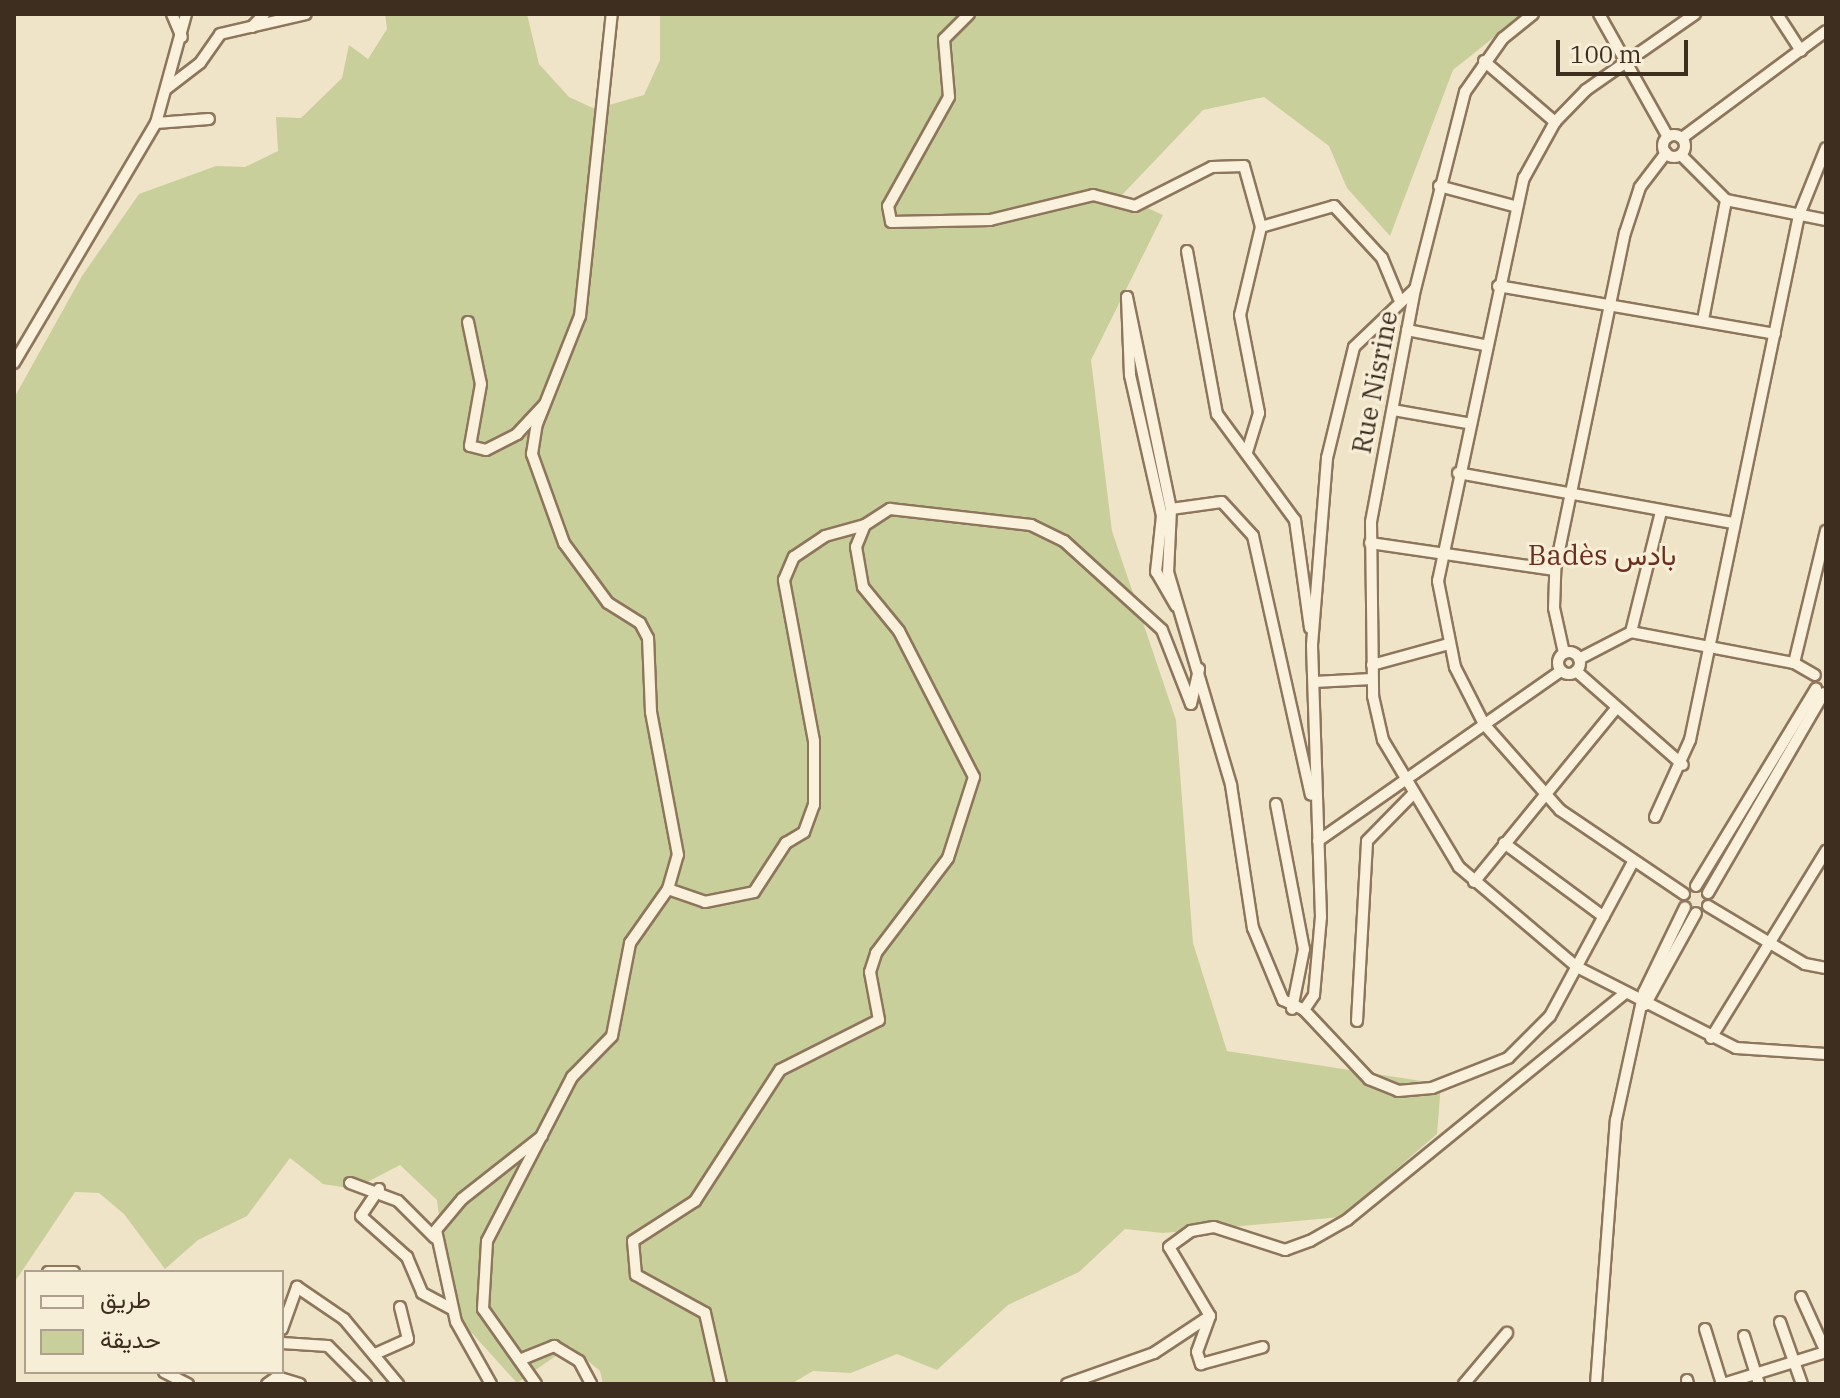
<!DOCTYPE html>
<html>
<head>
<meta charset="utf-8">
<style>
	body { margin:0 }
	#map { position:relative; width:1840px; height:1398px; overflow:hidden; background:#f0e4c8; font-family:"IBM Plex Serif",Vazirmatn,serif }
	div>[style] { position:absolute }
	[style*='--x'] { left:calc(var(--x)*1px); top:calc(var(--y)*1px); width:calc(var(--w)*1px); rotate:calc(var(--a)*1deg) }
	.green>* { inset:0; background:#c9cf9b }
	.roads { filter:drop-shadow(2px 0 #8d765c) drop-shadow(-2px 0 #8d765c) drop-shadow(0 2px #8d765c) drop-shadow(0 -2px #8d765c) }
	.minor>* { height:10px; margin:-5px; padding:0 5px; transform-origin:5px; border-radius:5px; background:#faf1dc }
	.minor>.ring { margin:-5px; padding:0; box-sizing:content-box; background:none; border:10px solid #faf1dc; border-radius:50% }
	span { translate:-50% -50%; white-space:nowrap; text-align:center; line-height:1.15; -webkit-text-stroke:6px #f7eed8; paint-order:stroke }
	.street-label { font-size:26px; color:#3d2e20 }
	.neighbourhood-label { font-size:28px; color:#6b2e1e }
	.frame { position:absolute; inset:0; border:16px solid #3d2e20; pointer-events:none }
	.legend { position:absolute; left:24px; top:1270px; width:260px; height:104px; box-sizing:border-box; background:#f7eed8; border:2px solid #ada18e; margin:0; padding:10px 14px; list-style:none; font-size:24px; color:#3d2e20 }
	.legend li { display:flex; align-items:center; gap:16px; height:40px }
	.legend b { width:40px; border:2px solid #ada18e }
	.scale { position:absolute; left:1556px; top:40px; width:132px; height:36px; box-sizing:border-box; border:4px solid #3d2e20; border-top:0; padding-left:10px; font-size:24px; line-height:28px; white-space:nowrap; color:#3d2e20; -webkit-text-stroke:6px #f7eed8; paint-order:stroke }
</style>
</head>
<body>
<div id="map">
	<div class="green">
		<i style="clip-path:polygon(385px 14px,527px 14px,539px 64px,569px 97px,595px 109px,644px 95px,660px 60px,660px 14px,1523px 14px,1453px 70px,1390px 236px,1347px 188px,1329px 146px,1264px 97px,1203px 110px,1121px 196px,1163px 215px,1091px 360px,1112px 531px,1176px 720px,1193px 943px,1227px 1051px,1441px 1084px,1437px 1134px,1341px 1217px,1163px 1233px,1125px 1229px,1079px 1272px,1008px 1305px,937px 1370px,897px 1354px,851px 1373px,813px 1371px,791px 1384px,603px 1384px,600px 1371px,570px 1346px,517px 1383px,450px 1309px,437px 1200px,400px 1165px,354px 1189px,323px 1184px,290px 1158px,247px 1216px,198px 1240px,165px 1269px,124px 1214px,99px 1193px,75px 1192px,14px 1283px,14px 398px,82px 276px,139px 194px,216px 166px,245px 167px,278px 151px,276px 117px,301px 118px,342px 78px,349px 45px,368px 59px,387px 29px)"></i>
	</div>
	<div class="roads">
		<div class="minor">
			<i style="--x:172;--y:14;--w:25;--a:67"></i>
			<i style="--x:969;--y:14;--w:35;--a:135"></i>
			<i style="--x:944;--y:39;--w:58;--a:85.1"></i>
			<i style="--x:949;--y:97;--w:125;--a:119.2"></i>
			<i style="--x:888;--y:206;--w:16;--a:79"></i>
			<i style="--x:891;--y:222;--w:99;--a:-1.2"></i>
			<i style="--x:990;--y:220;--w:106;--a:-13.6"></i>
			<i style="--x:1093;--y:195;--w:43;--a:14.7"></i>
			<i style="--x:1135;--y:206;--w:86;--a:-26.9"></i>
			<i style="--x:1212;--y:167;--w:32;--a:-2"></i>
			<i style="--x:1244;--y:166;--w:63;--a:74.4"></i>
			<i style="--x:1261;--y:227;--w:90;--a:103.4"></i>
			<i style="--x:1240;--y:315;--w:100;--a:79"></i>
			<i style="--x:1259;--y:413;--w:41;--a:107.1"></i>
			<i style="--x:1533;--y:14;--w:38;--a:141"></i>
			<i style="--x:1503;--y:38;--w:66;--a:125.1"></i>
			<i style="--x:1465;--y:92;--w:203;--a:104.2"></i>
			<i style="--x:1415;--y:289;--w:237;--a:100.7"></i>
			<i style="--x:1371;--y:522;--w:174;--a:89.3"></i>
			<i style="--x:1373;--y:696;--w:45;--a:77.2"></i>
			<i style="--x:1383;--y:740;--w:148;--a:59.1"></i>
			<i style="--x:1459;--y:867;--w:155;--a:40.3"></i>
			<i style="--x:1577;--y:967;--w:178;--a:27"></i>
			<i style="--x:1736;--y:1048;--w:90;--a:3.8"></i>
			<i style="--x:1599;--y:14;--w:141;--a:60.7"></i>
			<i style="--x:1777;--y:14;--w:44;--a:57"></i>
			<i style="--x:252;--y:27;--w:18;--a:-47"></i>
			<i style="--x:1484;--y:61;--w:94;--a:40.7"></i>
			<i style="--x:166;--y:89;--w:43;--a:-37.4"></i>
			<i style="--x:200;--y:63;--w:35;--a:-55"></i>
			<i style="--x:220;--y:34;--w:88;--a:-13.1"></i>
			<i style="--x:156;--y:123;--w:53;--a:-4.3"></i>
			<i class="ring" style="left:1663px;top:135px;width:12px;height:12px"></i>
			<i style="--x:1682;--y:138;--w:179;--a:-36.6"></i>
			<i style="--x:1681;--y:155;--w:64;--a:45"></i>
			<i style="--x:1726;--y:200;--w:102;--a:11.3"></i>
			<i style="--x:1439;--y:186;--w:78;--a:14.9"></i>
			<i style="--x:1261;--y:227;--w:76;--a:-16"></i>
			<i style="--x:1334;--y:206;--w:71;--a:47.3"></i>
			<i style="--x:1382;--y:258;--w:44;--a:67.5"></i>
			<i style="--x:1187;--y:251;--w:166;--a:79.6"></i>
			<i style="--x:1217;--y:414;--w:132;--a:53.7"></i>
			<i style="--x:1295;--y:520;--w:109;--a:82.1"></i>
			<i style="--x:1498;--y:286;--w:281;--a:9.8"></i>
			<i style="--x:1703;--y:320;--w:122;--a:-79.1"></i>
			<i style="--x:468;--y:322;--w:63;--a:78.2"></i>
			<i style="--x:481;--y:384;--w:63;--a:100.1"></i>
			<i style="--x:470;--y:446;--w:16;--a:14"></i>
			<i style="--x:486;--y:450;--w:35;--a:-27"></i>
			<i style="--x:517;--y:434;--w:40;--a:-47"></i>
			<i style="--x:1407;--y:330;--w:78;--a:11"></i>
			<i style="--x:14;--y:363;--w:279;--a:-59.4"></i>
			<i style="--x:156;--y:123;--w:113;--a:-74.6"></i>
			<i style="--x:1393;--y:410;--w:75;--a:10"></i>
			<i style="--x:1458;--y:473;--w:280;--a:10.3"></i>
			<i style="--x:1171;--y:509;--w:51;--a:-7.8"></i>
			<i style="--x:1222;--y:502;--w:46;--a:47.6"></i>
			<i style="--x:1253;--y:536;--w:265;--a:77.4"></i>
			<i style="--x:1370;--y:543;--w:187;--a:8.3"></i>
			<i style="--x:1176;--y:606;--w:39;--a:-120"></i>
			<i style="--x:1156;--y:572;--w:56;--a:-83.9"></i>
			<i style="--x:1162;--y:516;--w:145;--a:-102.8"></i>
			<i style="--x:1130;--y:375;--w:78;--a:-92.2"></i>
			<i style="--x:1127;--y:297;--w:217;--a:78.3"></i>
			<i style="--x:1171;--y:509;--w:63;--a:92.7"></i>
			<i style="--x:1168;--y:572;--w:222;--a:73.5"></i>
			<i style="--x:1231;--y:785;--w:145;--a:81.3"></i>
			<i style="--x:1253;--y:928;--w:78;--a:67.4"></i>
			<i style="--x:1283;--y:1000;--w:23;--a:25"></i>
			<i style="--x:1304;--y:1010;--w:95;--a:46.7"></i>
			<i style="--x:1369;--y:1079;--w:31;--a:22"></i>
			<i style="--x:1398;--y:1091;--w:34;--a:-5"></i>
			<i style="--x:1432;--y:1088;--w:82;--a:-21.5"></i>
			<i style="--x:1508;--y:1058;--w:59;--a:-45"></i>
			<i style="--x:1550;--y:1016;--w:175;--a:-61.7"></i>
			<i style="--x:1631;--y:632;--w:124;--a:-76"></i>
			<i class="ring" style="left:1558px;top:652px;width:12px;height:12px"></i>
			<i style="--x:1564;--y:653;--w:46;--a:-102.5"></i>
			<i style="--x:1554;--y:608;--w:38;--a:-88"></i>
			<i style="--x:1555;--y:570;--w:344;--a:-78.3"></i>
			<i style="--x:1625;--y:233;--w:48;--a:-71.9"></i>
			<i style="--x:1640;--y:187;--w:43;--a:-52.6"></i>
			<i style="--x:1579;--y:659;--w:59;--a:-27.4"></i>
			<i style="--x:1631;--y:632;--w:166;--a:10.8"></i>
			<i style="--x:1794;--y:663;--w:24;--a:30"></i>
			<i style="--x:1794;--y:663;--w:136;--a:-76.4"></i>
			<i style="--x:1372;--y:665;--w:80;--a:-15.3"></i>
			<i style="--x:1576;--y:671;--w:142;--a:41.3"></i>
			<i style="--x:1314;--y:682;--w:58;--a:-3"></i>
			<i style="--x:1276;--y:804;--w:148;--a:79.1"></i>
			<i style="--x:1304;--y:949;--w:61;--a:101.3"></i>
			<i style="--x:1655;--y:817;--w:85;--a:-65.6"></i>
			<i style="--x:1690;--y:740;--w:536;--a:-78.27"></i>
			<i style="--x:1799;--y:215;--w:72;--a:-68.1"></i>
			<i style="--x:1318;--y:841;--w:297;--a:-35"></i>
			<i style="--x:1504;--y:843;--w:124;--a:36.5"></i>
			<i style="--x:1474;--y:882;--w:222;--a:-50.7"></i>
			<i style="--x:1696;--y:886;--w:231;--a:-58.7"></i>
			<i style="--x:668;--y:889;--w:39;--a:19"></i>
			<i style="--x:705;--y:902;--w:50;--a:-11.5"></i>
			<i style="--x:754;--y:892;--w:59;--a:-56.9"></i>
			<i style="--x:786;--y:843;--w:21;--a:-31"></i>
			<i style="--x:804;--y:832;--w:29;--a:-70"></i>
			<i style="--x:814;--y:805;--w:64;--a:-90"></i>
			<i style="--x:814;--y:741;--w:164;--a:-100.6"></i>
			<i style="--x:784;--y:580;--w:25;--a:-67"></i>
			<i style="--x:794;--y:557;--w:37;--a:-34"></i>
			<i style="--x:825;--y:536;--w:41;--a:-15.4"></i>
			<i style="--x:1708;--y:893;--w:231;--a:-59.9"></i>
			<i style="--x:1684;--y:894;--w:150;--a:-145.9"></i>
			<i style="--x:1560;--y:810;--w:115;--a:-131.5"></i>
			<i style="--x:1484;--y:724;--w:64;--a:-117"></i>
			<i style="--x:1455;--y:667;--w:88;--a:-101.2"></i>
			<i style="--x:1438;--y:581;--w:412;--a:-78"></i>
			<i style="--x:1524;--y:178;--w:64;--a:-61"></i>
			<i style="--x:1555;--y:122;--w:45;--a:-45.9"></i>
			<i style="--x:1586;--y:90;--w:133;--a:-34.9"></i>
			<i style="--x:1708;--y:906;--w:113;--a:30.9"></i>
			<i style="--x:1805;--y:964;--w:21;--a:11"></i>
			<i style="--x:1645;--y:1005;--w:105;--a:-61"></i>
			<i style="--x:1304;--y:1010;--w:18;--a:-56"></i>
			<i style="--x:1314;--y:995;--w:78;--a:-84.9"></i>
			<i style="--x:1321;--y:917;--w:272;--a:-91.9"></i>
			<i style="--x:1312;--y:645;--w:188;--a:-85.4"></i>
			<i style="--x:1327;--y:458;--w:114;--a:-76.3"></i>
			<i style="--x:1354;--y:347;--w:84;--a:-43.6"></i>
			<i style="--x:1357;--y:1021;--w:180;--a:-86.8"></i>
			<i style="--x:1367;--y:841;--w:64;--a:-45.6"></i>
			<i style="--x:1711;--y:1038;--w:220;--a:-58.4"></i>
			<i style="--x:350;--y:1183;--w:51;--a:20.6"></i>
			<i style="--x:398;--y:1201;--w:52;--a:45"></i>
			<i style="--x:379;--y:1189;--w:32;--a:124"></i>
			<i style="--x:361;--y:1216;--w:62;--a:41.7"></i>
			<i style="--x:407;--y:1257;--w:39;--a:67"></i>
			<i style="--x:422;--y:1293;--w:34;--a:28"></i>
			<i style="--x:48;--y:1272;--w:26;--a:0"></i>
			<i style="--x:1801;--y:1297;--w:60;--a:65.6"></i>
			<i style="--x:1210;--y:1316;--w:38;--a:110"></i>
			<i style="--x:1197;--y:1352;--w:13;--a:72"></i>
			<i style="--x:1201;--y:1364;--w:64;--a:-15.3"></i>
			<i style="--x:1780;--y:1322;--w:66;--a:70.5"></i>
			<i style="--x:282;--y:1329;--w:45;--a:-70.3"></i>
			<i style="--x:297;--y:1287;--w:57;--a:34.2"></i>
			<i style="--x:344;--y:1319;--w:85;--a:50.3"></i>
			<i style="--x:1705;--y:1329;--w:58;--a:72.8"></i>
			<i style="--x:1744;--y:1336;--w:50;--a:72.6"></i>
			<i style="--x:282;--y:1343;--w:46;--a:3.7"></i>
			<i style="--x:328;--y:1346;--w:54;--a:45"></i>
			<i style="--x:375;--y:1354;--w:36;--a:-24"></i>
			<i style="--x:408;--y:1339;--w:33;--a:-104"></i>
			<i style="--x:522;--y:1359;--w:35;--a:-22"></i>
			<i style="--x:554;--y:1346;--w:29;--a:31"></i>
			<i style="--x:579;--y:1361;--w:26;--a:62"></i>
			<i style="--x:164;--y:1372;--w:27;--a:27"></i>
			<i style="--x:1687;--y:1380;--w:4;--a:76"></i>
			<i style="--x:267;--y:1384;--w:12;--a:-35"></i>
			<i style="--x:277;--y:1377;--w:24;--a:17"></i>
			<i style="--x:491;--y:1384;--w:71;--a:-119.4"></i>
			<i style="--x:456;--y:1322;--w:94;--a:-102.3"></i>
			<i style="--x:436;--y:1230;--w:40;--a:-50"></i>
			<i style="--x:462;--y:1199;--w:102;--a:-38.2"></i>
			<i style="--x:536;--y:1384;--w:92;--a:-125.2"></i>
			<i style="--x:483;--y:1309;--w:68;--a:-86.6"></i>
			<i style="--x:487;--y:1241;--w:185;--a:-62.6"></i>
			<i style="--x:572;--y:1077;--w:57;--a:-45.7"></i>
			<i style="--x:612;--y:1036;--w:95;--a:-79"></i>
			<i style="--x:630;--y:943;--w:66;--a:-54.9"></i>
			<i style="--x:668;--y:889;--w:35;--a:-74"></i>
			<i style="--x:678;--y:855;--w:146;--a:-100.7"></i>
			<i style="--x:651;--y:712;--w:74;--a:-92.3"></i>
			<i style="--x:648;--y:638;--w:17;--a:-118"></i>
			<i style="--x:640;--y:623;--w:38;--a:-148"></i>
			<i style="--x:608;--y:603;--w:74;--a:-126.3"></i>
			<i style="--x:564;--y:543;--w:95;--a:-109.8"></i>
			<i style="--x:532;--y:454;--w:30;--a:-81"></i>
			<i style="--x:537;--y:424;--w:116;--a:-68.3"></i>
			<i style="--x:580;--y:316;--w:304;--a:-84"></i>
			<i style="--x:721;--y:1384;--w:73;--a:-102.7"></i>
			<i style="--x:705;--y:1313;--w:79;--a:-151.2"></i>
			<i style="--x:636;--y:1275;--w:34;--a:-95"></i>
			<i style="--x:633;--y:1241;--w:74;--a:-32.8"></i>
			<i style="--x:695;--y:1201;--w:156;--a:-57"></i>
			<i style="--x:780;--y:1070;--w:111;--a:-26.8"></i>
			<i style="--x:879;--y:1020;--w:49;--a:-100.6"></i>
			<i style="--x:870;--y:972;--w:20;--a:-72"></i>
			<i style="--x:876;--y:953;--w:119;--a:-52.8"></i>
			<i style="--x:948;--y:858;--w:85;--a:-72.2"></i>
			<i style="--x:974;--y:777;--w:164;--a:-117.2"></i>
			<i style="--x:899;--y:631;--w:57;--a:-129.3"></i>
			<i style="--x:863;--y:587;--w:41;--a:-99.9"></i>
			<i style="--x:856;--y:547;--w:24;--a:-68"></i>
			<i style="--x:865;--y:525;--w:30;--a:-33"></i>
			<i style="--x:890;--y:509;--w:142;--a:6.5"></i>
			<i style="--x:1031;--y:525;--w:37;--a:26"></i>
			<i style="--x:1064;--y:541;--w:132;--a:42.2"></i>
			<i style="--x:1162;--y:630;--w:79;--a:68.6"></i>
			<i style="--x:1191;--y:704;--w:36;--a:-77"></i>
			<i style="--x:1067;--y:1384;--w:92;--a:-19.6"></i>
			<i style="--x:1154;--y:1353;--w:67;--a:-33.5"></i>
			<i style="--x:1210;--y:1316;--w:80;--a:-120.7"></i>
			<i style="--x:1169;--y:1247;--w:27;--a:-36"></i>
			<i style="--x:1191;--y:1231;--w:23;--a:-10"></i>
			<i style="--x:1214;--y:1227;--w:75;--a:17.9"></i>
			<i style="--x:1285;--y:1250;--w:27;--a:-20"></i>
			<i style="--x:1310;--y:1241;--w:43;--a:-29.6"></i>
			<i style="--x:1347;--y:1220;--w:357;--a:-39.2"></i>
			<i style="--x:1464;--y:1384;--w:67;--a:-49.9"></i>
			<i style="--x:1596;--y:1384;--w:265;--a:-85.7"></i>
			<i style="--x:1616;--y:1120;--w:131;--a:-77.7"></i>
			<i style="--x:1644;--y:992;--w:94;--a:-64.2"></i>
			<i style="--x:1723;--y:1384;--w:108;--a:-17.3"></i>
		</div>
	</div>
	<div class="street-label">
		<span style="left:1375px;top:382px;rotate:-79deg">Rue Nisrine</span>
	</div>
	<div class="neighbourhood-label">
		<span style="left:1602px;top:555px">Badès بادس</span>
	</div>
	<div class="frame"></div>
	<ul class="legend">
	<li><b style="height:10px;background:#faf1dc"></b>طريق</li>
	<li><b style="height:22px;background:#c9cf9b"></b>حديقة</li>
	</ul>
	<div class="scale">100 m</div>
</div>
</body>
</html>
